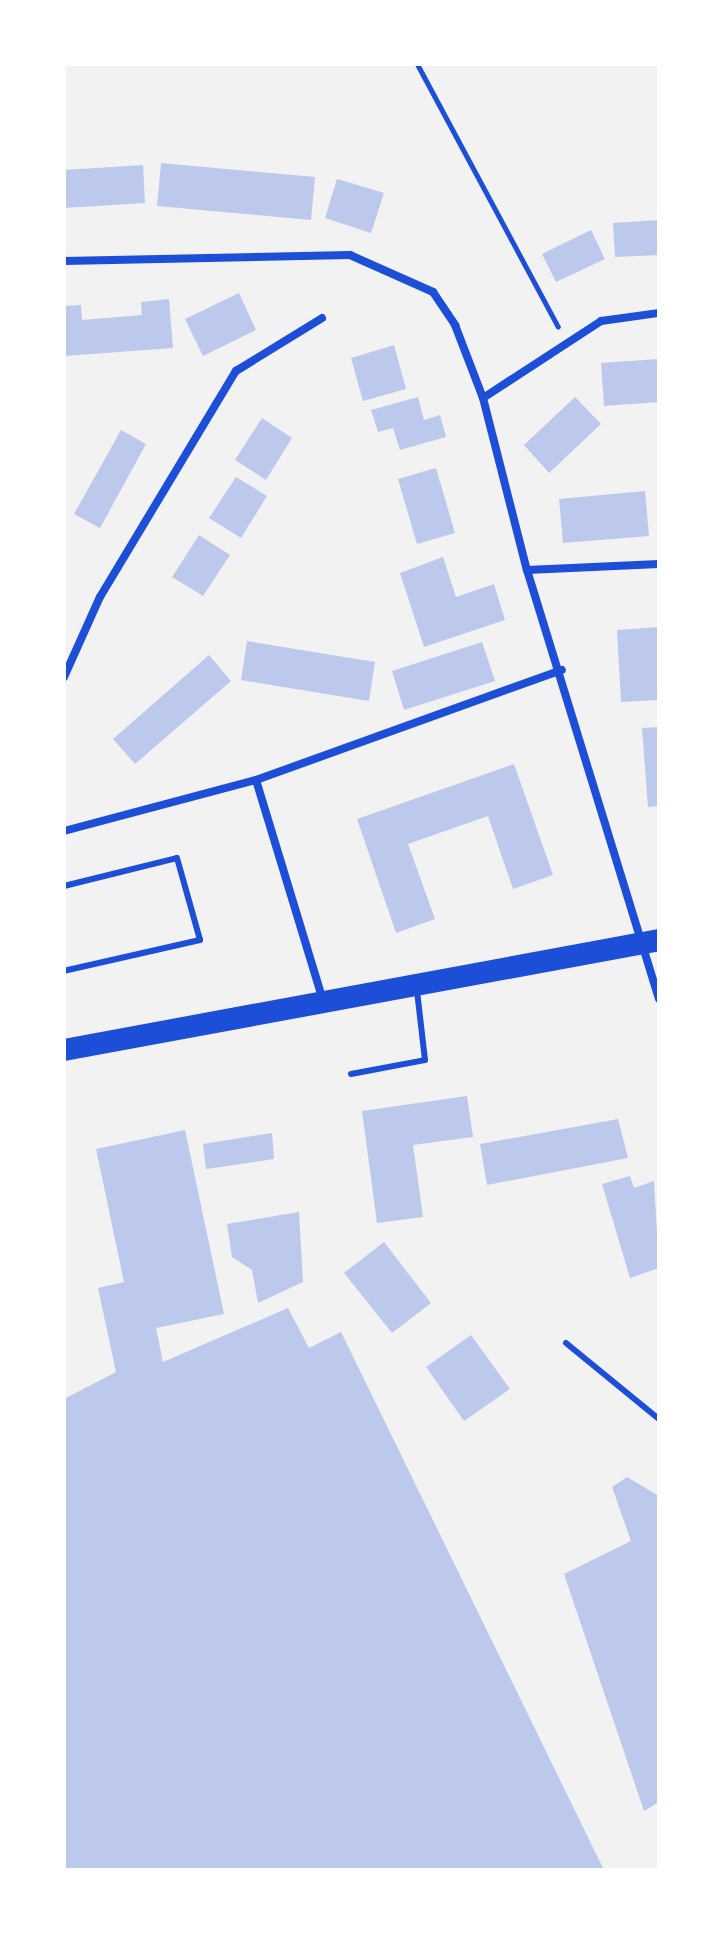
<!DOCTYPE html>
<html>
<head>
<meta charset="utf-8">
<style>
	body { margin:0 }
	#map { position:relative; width:723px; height:1934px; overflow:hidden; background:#f2f2f2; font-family:"Source Sans 3",sans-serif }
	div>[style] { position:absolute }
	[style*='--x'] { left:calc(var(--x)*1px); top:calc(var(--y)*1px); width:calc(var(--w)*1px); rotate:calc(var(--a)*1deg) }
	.building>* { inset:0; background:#bdc9ec }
	.path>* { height:5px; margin:-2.5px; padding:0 2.5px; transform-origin:2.5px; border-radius:2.5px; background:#1d4ed8 }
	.service>* { height:6px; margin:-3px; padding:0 3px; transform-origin:3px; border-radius:3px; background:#1d4ed8 }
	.minor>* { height:8px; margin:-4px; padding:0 4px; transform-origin:4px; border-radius:4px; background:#1d4ed8 }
	.trunk>* { height:22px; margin:-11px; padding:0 11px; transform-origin:11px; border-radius:11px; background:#1d4ed8 }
	span { translate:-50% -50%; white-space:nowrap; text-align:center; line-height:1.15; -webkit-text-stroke:8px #fff; paint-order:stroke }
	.frame { position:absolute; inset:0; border:66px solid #fff; pointer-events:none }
</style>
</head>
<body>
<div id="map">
	<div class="building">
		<i style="clip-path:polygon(161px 163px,315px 177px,311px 220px,157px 206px)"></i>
		<i style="clip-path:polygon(143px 165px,145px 203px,64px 208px,64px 170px)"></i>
		<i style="clip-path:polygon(337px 179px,384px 193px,371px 233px,325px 218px)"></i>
		<i style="clip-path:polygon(659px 220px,659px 255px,615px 257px,613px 223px)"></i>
		<i style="clip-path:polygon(591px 230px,605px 259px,556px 282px,542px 254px)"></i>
		<i style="clip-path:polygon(239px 293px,256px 330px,203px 356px,185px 319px)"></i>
		<i style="clip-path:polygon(169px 299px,173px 348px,64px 356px,64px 306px,81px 305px,82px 320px,142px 315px,141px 302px)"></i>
		<i style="clip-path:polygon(394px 345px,406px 389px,363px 401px,351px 358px)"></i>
		<i style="clip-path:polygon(659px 359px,659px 402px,604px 406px,601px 363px)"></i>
		<i style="clip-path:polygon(418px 397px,424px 420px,440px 415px,446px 437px,400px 450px,393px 428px,378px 432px,371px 410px)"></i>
		<i style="clip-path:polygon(575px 397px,601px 424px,549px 473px,524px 445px)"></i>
		<i style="clip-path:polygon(262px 418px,292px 438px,266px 480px,235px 460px)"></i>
		<i style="clip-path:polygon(121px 430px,146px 444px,100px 528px,74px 514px)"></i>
		<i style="clip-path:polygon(436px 468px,455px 533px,417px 544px,398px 479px)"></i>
		<i style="clip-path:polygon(236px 477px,267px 496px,241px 538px,209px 518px)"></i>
		<i style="clip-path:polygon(645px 491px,649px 536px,563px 543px,559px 499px)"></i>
		<i style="clip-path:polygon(199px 535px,230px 555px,203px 596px,172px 577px)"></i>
		<i style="clip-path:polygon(443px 557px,456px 597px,494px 584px,505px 620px,424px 647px,400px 573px)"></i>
		<i style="clip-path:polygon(659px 627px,659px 700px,621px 702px,617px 630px)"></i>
		<i style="clip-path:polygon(247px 641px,375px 662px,369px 701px,241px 680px)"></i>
		<i style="clip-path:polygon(482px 642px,495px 681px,404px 710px,392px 671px)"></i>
		<i style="clip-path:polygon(209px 655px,231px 681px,135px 764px,113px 739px)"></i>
		<i style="clip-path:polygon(659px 727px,659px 806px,648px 807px,642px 728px)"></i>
		<i style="clip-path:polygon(514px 764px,553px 875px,513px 889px,488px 816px,408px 844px,435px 919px,396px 933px,357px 819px)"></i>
		<i style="clip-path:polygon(467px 1096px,473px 1137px,413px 1145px,423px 1217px,377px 1223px,362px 1111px)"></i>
		<i style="clip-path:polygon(618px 1119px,628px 1158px,487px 1185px,480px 1144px)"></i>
		<i style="clip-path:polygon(185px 1130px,224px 1314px,156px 1328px,163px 1362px,288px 1308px,309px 1348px,341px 1332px,604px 1870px,64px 1870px,64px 1399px,116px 1372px,98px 1288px,124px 1282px,96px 1149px)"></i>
		<i style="clip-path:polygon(272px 1133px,274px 1159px,206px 1169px,203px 1144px)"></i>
		<i style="clip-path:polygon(630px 1176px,634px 1188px,654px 1181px,659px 1268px,630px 1278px,602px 1184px)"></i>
		<i style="clip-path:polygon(299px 1212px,303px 1282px,258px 1303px,252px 1270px,232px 1257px,227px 1224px)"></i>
		<i style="clip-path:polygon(384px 1242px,431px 1303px,392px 1333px,344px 1273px)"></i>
		<i style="clip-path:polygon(471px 1335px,510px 1389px,464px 1421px,426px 1367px)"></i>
		<i style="clip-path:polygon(627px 1477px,659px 1496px,659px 1802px,644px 1811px,564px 1574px,631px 1541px,612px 1487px)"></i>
	</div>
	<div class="path">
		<i style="--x:417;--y:64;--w:298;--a:61.8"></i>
	</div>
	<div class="service">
		<i style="--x:64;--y:886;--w:116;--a:-13.9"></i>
		<i style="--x:177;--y:858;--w:85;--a:74.3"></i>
		<i style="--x:200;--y:940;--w:139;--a:167.2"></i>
		<i style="--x:351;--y:1074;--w:75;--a:-10.7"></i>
		<i style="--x:425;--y:1060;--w:69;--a:-96.6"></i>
		<i style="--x:566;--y:1343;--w:120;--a:39.3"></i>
	</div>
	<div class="minor">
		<i style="--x:64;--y:261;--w:286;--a:-1.2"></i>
		<i style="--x:350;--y:255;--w:91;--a:24"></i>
		<i style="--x:433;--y:292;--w:40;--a:56"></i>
		<i style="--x:455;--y:325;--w:78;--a:69"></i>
		<i style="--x:483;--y:398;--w:178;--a:75.7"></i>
		<i style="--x:527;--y:570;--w:449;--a:72.9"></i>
		<i style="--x:483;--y:398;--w:141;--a:-33.1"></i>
		<i style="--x:601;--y:321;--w:59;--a:-7.9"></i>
		<i style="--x:527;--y:570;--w:132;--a:-2.6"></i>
		<i style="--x:64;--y:677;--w:88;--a:-65.8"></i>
		<i style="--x:100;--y:597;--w:264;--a:-59"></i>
		<i style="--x:236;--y:371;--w:101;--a:-31.6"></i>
		<i style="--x:256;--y:780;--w:231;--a:73.1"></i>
		<i style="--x:64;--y:831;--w:199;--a:-14.9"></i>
		<i style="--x:256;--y:780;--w:325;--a:-19.8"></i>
	</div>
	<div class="trunk">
		<i style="--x:64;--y:1050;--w:605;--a:-10.47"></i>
	</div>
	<div class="frame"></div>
</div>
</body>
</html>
